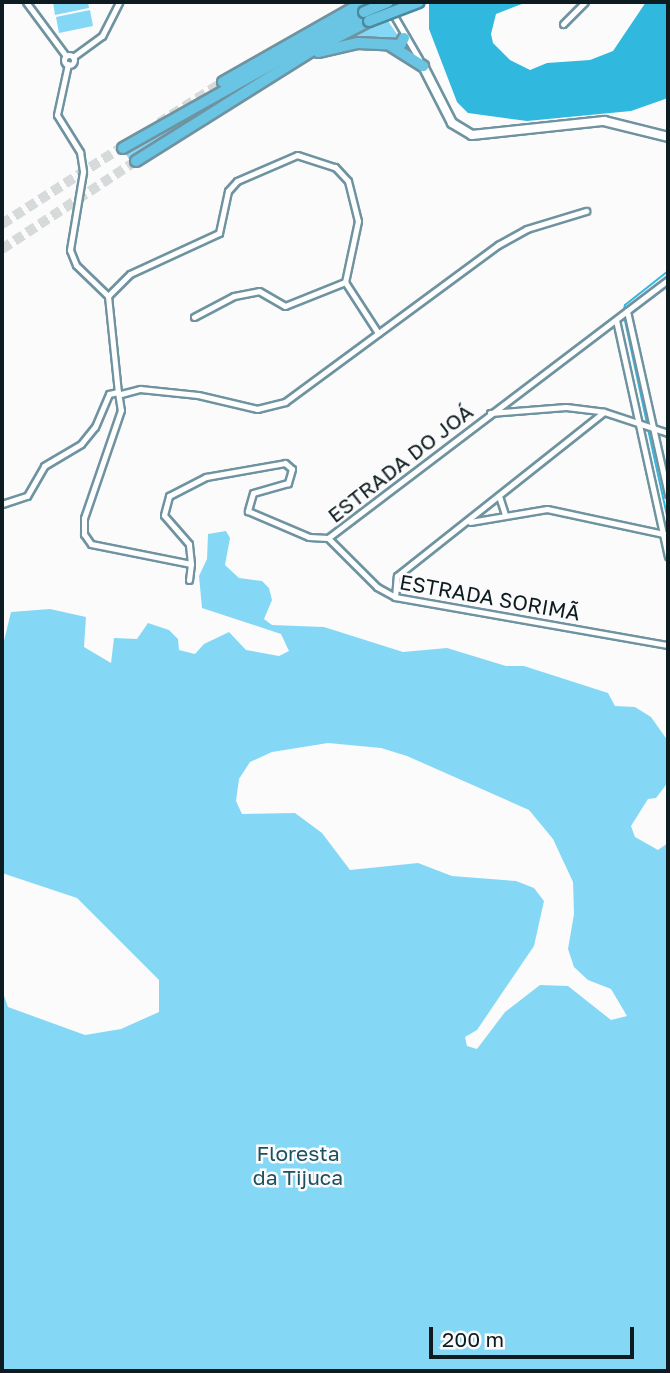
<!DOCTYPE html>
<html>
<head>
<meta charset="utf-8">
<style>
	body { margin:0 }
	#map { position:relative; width:670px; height:1373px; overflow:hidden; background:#fbfbfb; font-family:"Golos Text",sans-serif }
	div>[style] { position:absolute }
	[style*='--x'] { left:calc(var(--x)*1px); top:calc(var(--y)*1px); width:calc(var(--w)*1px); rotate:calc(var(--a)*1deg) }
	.green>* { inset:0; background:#85d8f5 }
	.water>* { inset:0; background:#31b8df }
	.stream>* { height:2px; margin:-1px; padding:0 1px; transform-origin:1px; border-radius:1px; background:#31b8df }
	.highway-tunnel>* { height:10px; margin-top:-5px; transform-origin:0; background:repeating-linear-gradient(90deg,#d7dada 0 10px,transparent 0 15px) }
	.roads { filter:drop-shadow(2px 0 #6f93a0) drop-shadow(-2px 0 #6f93a0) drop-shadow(0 2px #6f93a0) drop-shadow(0 -2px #6f93a0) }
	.street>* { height:5px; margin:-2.5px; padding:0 2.5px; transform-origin:2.5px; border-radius:2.5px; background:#fff }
	.street>.ring { margin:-2.5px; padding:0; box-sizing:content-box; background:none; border:5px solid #fff; border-radius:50% }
	.secondary>* { height:8px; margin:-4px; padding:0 4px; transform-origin:4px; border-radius:4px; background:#fff }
	.highway>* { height:10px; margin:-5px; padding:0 5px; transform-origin:5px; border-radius:5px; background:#69c5e3 }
	.bridges { filter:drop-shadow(2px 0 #498a9f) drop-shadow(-2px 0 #498a9f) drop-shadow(0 2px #498a9f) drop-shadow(0 -2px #498a9f) }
	.highway-bridge>* { height:10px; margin:-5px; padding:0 5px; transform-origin:5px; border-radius:5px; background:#69c5e3 }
	span { translate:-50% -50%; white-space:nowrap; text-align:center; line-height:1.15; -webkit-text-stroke:5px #fbfbfb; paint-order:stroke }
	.street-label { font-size:21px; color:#0d1c21 }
	.park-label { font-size:21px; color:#1c5161 }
	.frame { position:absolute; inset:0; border:4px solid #0d1c21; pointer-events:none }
	.scale { position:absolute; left:429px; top:1327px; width:205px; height:32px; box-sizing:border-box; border:4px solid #0d1c21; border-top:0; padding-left:9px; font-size:21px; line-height:24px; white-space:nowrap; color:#0d1c21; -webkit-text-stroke:5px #fbfbfb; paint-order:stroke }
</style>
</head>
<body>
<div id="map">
	<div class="green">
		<i style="clip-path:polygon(53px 2px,88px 2px,89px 8px,55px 15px)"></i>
		<i style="clip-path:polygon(90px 10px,93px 26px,59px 33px,56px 17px)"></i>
		<i style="clip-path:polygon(386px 18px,401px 40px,342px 41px,343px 38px)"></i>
		<i style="clip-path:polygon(206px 109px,207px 111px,130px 161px,124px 151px)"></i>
		<i style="clip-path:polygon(evenodd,226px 531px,230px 538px,225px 565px,239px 578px,262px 581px,269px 588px,272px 600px,264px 619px,272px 625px,324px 627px,403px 652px,447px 648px,506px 666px,524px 666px,608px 693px,615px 706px,635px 707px,651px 717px,668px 741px,666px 785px,656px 798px,648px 799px,631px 826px,635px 837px,658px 850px,668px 843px,668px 1371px,2px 1371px,2px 990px,8px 1007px,85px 1035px,121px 1029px,159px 1012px,159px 980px,77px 898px,2px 873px,2px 649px,11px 612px,50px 609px,86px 617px,84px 647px,111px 663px,114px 638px,137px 639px,148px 623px,169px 630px,178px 639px,179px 650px,195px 654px,204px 644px,229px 632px,246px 650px,279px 656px,289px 651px,281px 634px,202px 608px,199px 576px,207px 559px,208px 534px,226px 531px,328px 743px,381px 748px,407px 756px,529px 810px,553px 839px,573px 882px,574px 914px,568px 949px,574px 967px,588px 980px,611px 989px,627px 1016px,611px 1020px,568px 986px,540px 985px,505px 1012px,477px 1049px,467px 1046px,465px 1037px,477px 1030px,534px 946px,544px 901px,534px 888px,516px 881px,452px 876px,418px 863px,350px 870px,322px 833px,295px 813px,242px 814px,236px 801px,239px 779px,250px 762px,272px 752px,328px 743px)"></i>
	</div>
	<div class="water">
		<i style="clip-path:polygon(429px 2px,527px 2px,496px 14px,491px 34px,493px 43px,510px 60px,530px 70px,547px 63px,590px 60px,613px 51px,646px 2px,668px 2px,668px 98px,631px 111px,527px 121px,468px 113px,457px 102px,429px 29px)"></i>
	</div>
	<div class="stream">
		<i style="--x:624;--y:310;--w:5;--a:-79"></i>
		<i style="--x:625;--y:305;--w:55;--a:-38.3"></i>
		<i style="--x:624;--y:316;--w:109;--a:77.9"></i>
		<i style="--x:648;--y:429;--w:93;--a:77.6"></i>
	</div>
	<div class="highway-tunnel">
		<i style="--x:159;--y:123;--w:76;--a:-32.6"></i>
		<i style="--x:2;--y:224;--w:150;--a:-32.7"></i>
		<i style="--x:2;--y:249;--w:160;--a:-33.3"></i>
	</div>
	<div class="roads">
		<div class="street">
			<i style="--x:26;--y:2;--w:67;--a:53.5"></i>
			<i style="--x:386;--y:2;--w:66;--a:59.9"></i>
			<i style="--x:563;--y:24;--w:31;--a:-45"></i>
			<i class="ring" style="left:64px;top:55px;width:5px;height:5px"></i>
			<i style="--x:73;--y:57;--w:36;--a:-36"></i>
			<i style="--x:102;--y:36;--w:38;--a:-63"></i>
			<i style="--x:68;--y:64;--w:52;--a:102.2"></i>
			<i style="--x:57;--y:115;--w:44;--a:58.1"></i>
			<i style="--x:80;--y:152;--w:20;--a:81"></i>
			<i style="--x:83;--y:172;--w:79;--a:99.5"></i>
			<i style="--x:70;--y:250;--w:16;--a:68"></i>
			<i style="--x:76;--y:265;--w:45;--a:44.1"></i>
			<i style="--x:108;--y:296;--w:97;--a:84.1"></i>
			<i style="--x:108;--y:296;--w:31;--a:-45"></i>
			<i style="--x:130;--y:274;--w:98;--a:-24.7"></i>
			<i style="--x:219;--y:233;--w:43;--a:-77.9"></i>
			<i style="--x:228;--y:191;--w:13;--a:-48"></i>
			<i style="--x:237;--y:181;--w:65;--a:-23.4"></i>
			<i style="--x:297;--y:155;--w:40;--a:18"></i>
			<i style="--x:335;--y:167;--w:19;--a:47"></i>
			<i style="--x:348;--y:181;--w:41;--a:76"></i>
			<i style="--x:358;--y:221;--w:62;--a:102"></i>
			<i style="--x:345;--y:282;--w:61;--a:57.1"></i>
			<i style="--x:627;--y:311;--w:188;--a:77.4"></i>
			<i style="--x:194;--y:317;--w:45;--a:-27.7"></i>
			<i style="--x:234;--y:296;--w:25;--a:-11"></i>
			<i style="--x:259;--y:291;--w:30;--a:30"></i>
			<i style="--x:285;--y:306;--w:65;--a:-21.8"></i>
			<i style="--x:616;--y:320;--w:242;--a:77.6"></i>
			<i style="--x:121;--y:394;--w:20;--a:-15"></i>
			<i style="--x:140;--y:389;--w:58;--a:5.9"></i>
			<i style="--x:198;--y:395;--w:61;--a:13.3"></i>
			<i style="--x:257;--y:409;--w:29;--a:-14"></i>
			<i style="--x:285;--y:402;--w:265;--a:-36.4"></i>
			<i style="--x:498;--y:245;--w:33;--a:-29"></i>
			<i style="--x:527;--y:229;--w:62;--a:-17"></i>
			<i style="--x:490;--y:413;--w:76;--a:-4.5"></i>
			<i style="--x:566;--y:407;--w:38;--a:7"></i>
			<i style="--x:604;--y:412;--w:67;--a:18.2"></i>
			<i style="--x:499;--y:496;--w:19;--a:72"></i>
			<i style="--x:2;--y:504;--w:26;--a:-18"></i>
			<i style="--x:27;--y:496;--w:34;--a:-60"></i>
			<i style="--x:44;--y:466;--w:43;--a:-30.7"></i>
			<i style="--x:81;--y:444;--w:22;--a:-51"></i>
			<i style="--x:95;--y:427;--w:36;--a:-67"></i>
			<i style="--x:109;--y:394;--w:9;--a:-13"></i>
			<i style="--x:118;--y:392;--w:18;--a:81"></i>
			<i style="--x:121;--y:410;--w:114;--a:108.9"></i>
			<i style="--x:84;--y:518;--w:16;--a:90"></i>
			<i style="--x:84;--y:534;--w:12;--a:55"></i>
			<i style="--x:91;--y:544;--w:102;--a:11.3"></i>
			<i style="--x:191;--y:564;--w:20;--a:-96"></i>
			<i style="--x:189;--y:544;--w:38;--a:-131"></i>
			<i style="--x:164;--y:515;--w:20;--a:-75"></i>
			<i style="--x:169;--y:496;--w:42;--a:-27.2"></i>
			<i style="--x:206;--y:477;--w:80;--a:-10"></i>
			<i style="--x:285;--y:463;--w:9;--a:41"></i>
			<i style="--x:292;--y:469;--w:15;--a:106"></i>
			<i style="--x:288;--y:483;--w:36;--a:164"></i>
			<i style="--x:253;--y:493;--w:19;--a:106"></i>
			<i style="--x:248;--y:511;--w:66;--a:23.1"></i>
			<i style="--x:309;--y:537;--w:19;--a:3"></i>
			<i style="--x:328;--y:538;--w:427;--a:-37.2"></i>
			<i style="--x:470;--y:522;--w:78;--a:-9.6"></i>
			<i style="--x:547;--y:509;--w:124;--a:12.1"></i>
			<i style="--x:328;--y:538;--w:69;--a:45"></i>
			<i style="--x:377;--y:587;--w:21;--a:29"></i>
			<i style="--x:395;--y:597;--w:277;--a:10"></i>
			<i style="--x:189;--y:580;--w:16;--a:-83"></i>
			<i style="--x:395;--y:597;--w:21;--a:-85"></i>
			<i style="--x:397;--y:576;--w:264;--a:-38.4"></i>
		</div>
		<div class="secondary">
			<i style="--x:423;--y:66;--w:64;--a:63"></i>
			<i style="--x:452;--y:123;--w:23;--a:31"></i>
			<i style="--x:472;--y:135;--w:133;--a:-6.1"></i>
			<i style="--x:604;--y:121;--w:66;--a:14"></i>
		</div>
		<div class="highway">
			<i style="--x:391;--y:46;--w:38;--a:32"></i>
			<i style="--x:318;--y:52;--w:41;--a:-12.7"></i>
			<i style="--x:358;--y:43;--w:42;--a:2.7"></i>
			<i style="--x:400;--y:45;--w:8;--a:-60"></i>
			<i style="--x:223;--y:82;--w:162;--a:-29.6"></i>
			<i style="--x:123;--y:148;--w:277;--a:-29.4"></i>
			<i style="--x:136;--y:161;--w:215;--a:-32.1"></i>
			<i style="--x:318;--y:47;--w:57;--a:-27"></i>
		</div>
	</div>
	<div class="bridges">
		<div class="highway-bridge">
			<i style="--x:364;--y:12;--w:26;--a:-23"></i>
			<i style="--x:369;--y:21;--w:53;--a:-20.8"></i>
		</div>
	</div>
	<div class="street-label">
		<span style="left:400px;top:463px;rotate:-38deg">ESTRADA DO JOÁ</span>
		<span style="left:490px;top:597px;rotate:10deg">ESTRADA SORIMÃ</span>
	</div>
	<div class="park-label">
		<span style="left:298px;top:1165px">Floresta<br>da Tijuca</span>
	</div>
	<div class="frame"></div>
	<div class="scale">200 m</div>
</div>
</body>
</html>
